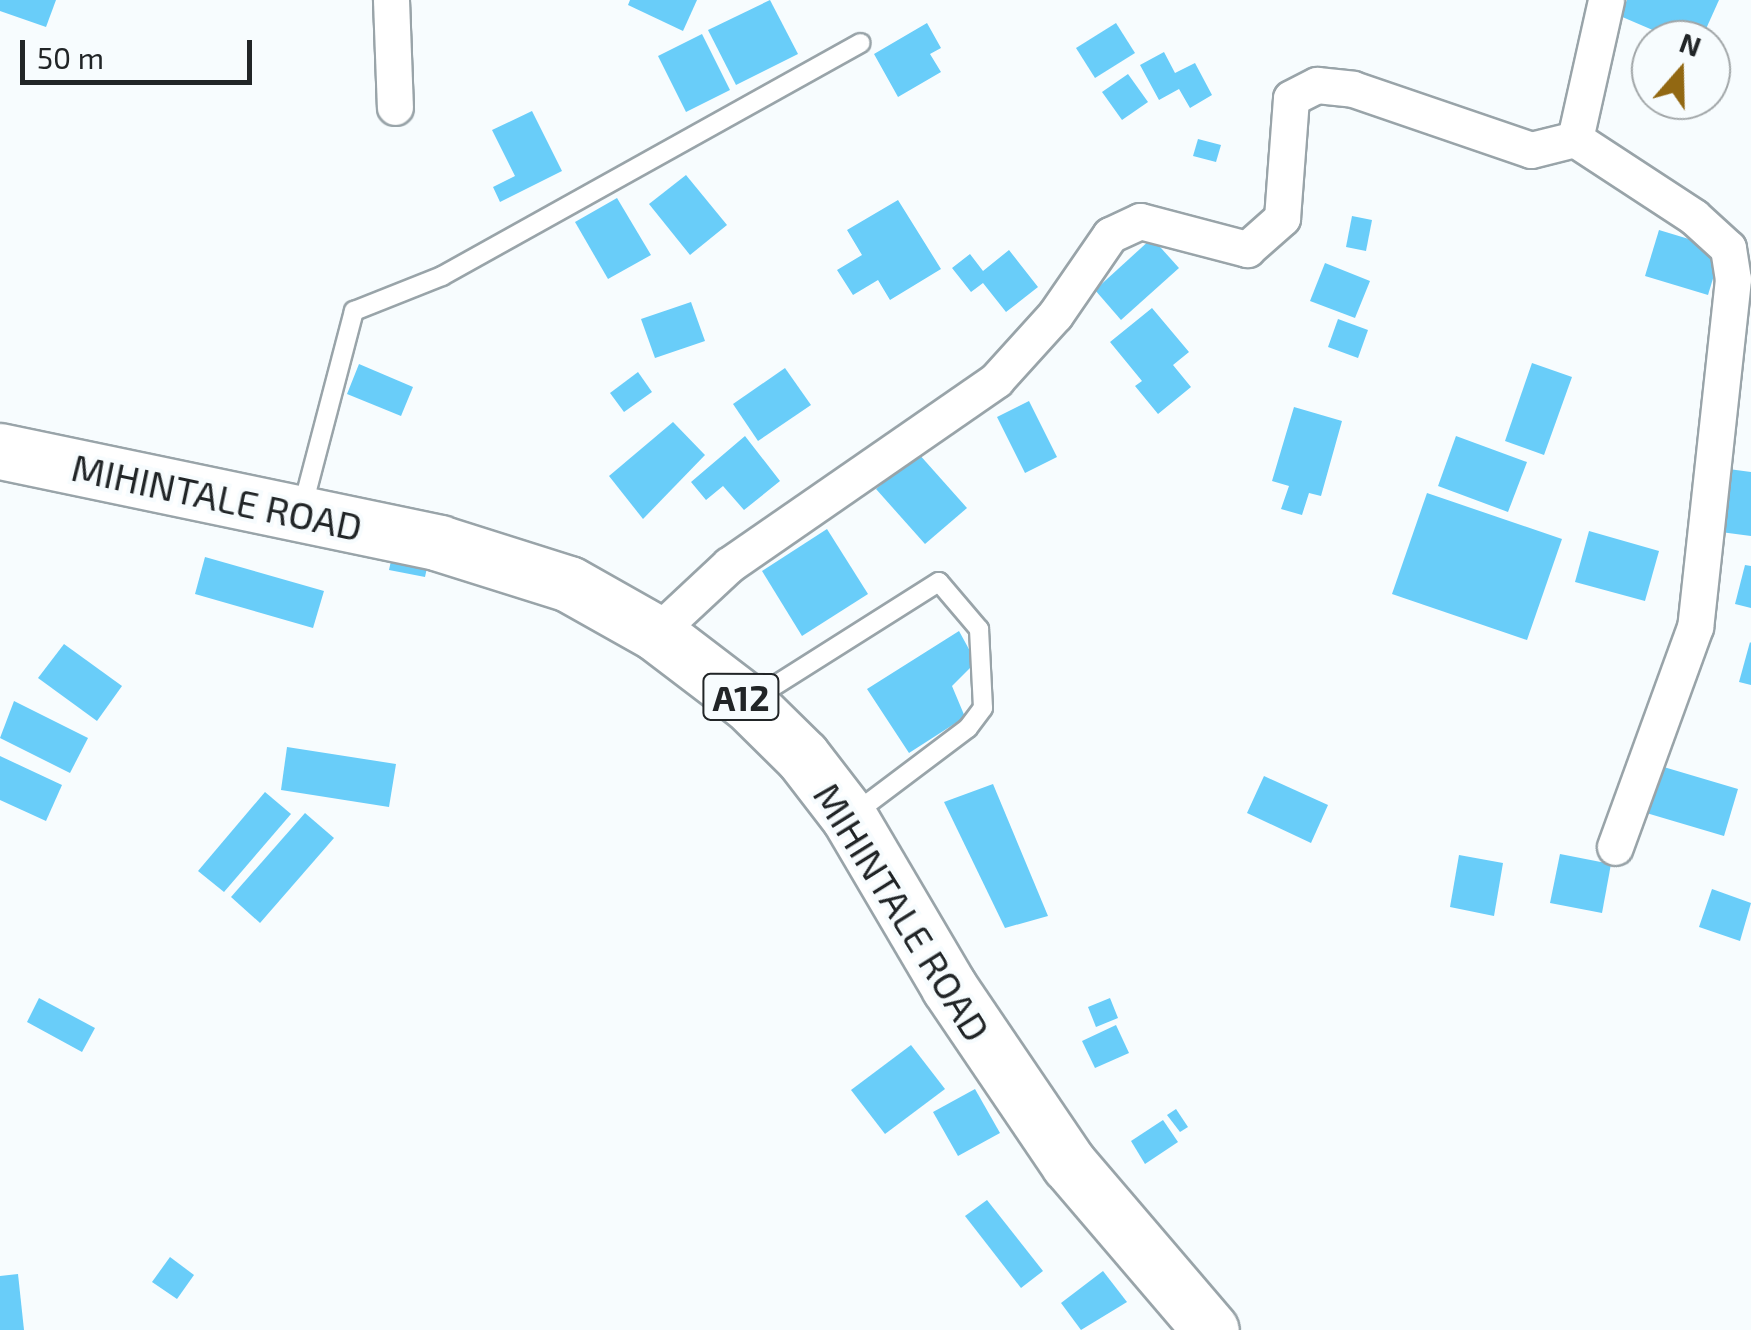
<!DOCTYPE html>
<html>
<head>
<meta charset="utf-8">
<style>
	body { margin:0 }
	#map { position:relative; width:1751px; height:1330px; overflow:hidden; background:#f7fcfe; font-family:"Exo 2",sans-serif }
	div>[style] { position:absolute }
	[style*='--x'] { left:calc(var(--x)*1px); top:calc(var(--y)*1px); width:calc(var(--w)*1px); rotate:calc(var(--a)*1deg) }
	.building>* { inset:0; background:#69cdf9 }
	.roads { filter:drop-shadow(2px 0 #99a4a9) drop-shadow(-2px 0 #99a4a9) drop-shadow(0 2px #99a4a9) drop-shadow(0 -2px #99a4a9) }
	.lane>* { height:18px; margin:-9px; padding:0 9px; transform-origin:9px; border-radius:9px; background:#fff }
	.street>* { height:35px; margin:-17.5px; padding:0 17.5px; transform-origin:17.5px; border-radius:17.5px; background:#fff }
	.highway>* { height:55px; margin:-27.5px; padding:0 27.5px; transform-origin:27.5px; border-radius:27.5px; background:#fff }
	span { translate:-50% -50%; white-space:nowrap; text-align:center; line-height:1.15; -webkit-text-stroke:8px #f7fcfe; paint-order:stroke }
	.shield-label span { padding:2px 8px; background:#f7fcfe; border:2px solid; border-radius:8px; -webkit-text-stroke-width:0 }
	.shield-label { font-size:35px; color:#212527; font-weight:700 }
	.street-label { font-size:38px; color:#212527 }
	.north { position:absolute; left:1631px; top:20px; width:100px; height:100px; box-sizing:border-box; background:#f7fcfe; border:2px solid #a1a6a8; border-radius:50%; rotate:20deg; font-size:28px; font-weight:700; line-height:40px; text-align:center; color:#212527 }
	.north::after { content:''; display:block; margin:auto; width:35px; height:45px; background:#926812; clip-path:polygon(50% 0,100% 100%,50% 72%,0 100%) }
	.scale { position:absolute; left:20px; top:40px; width:232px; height:45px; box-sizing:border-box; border:5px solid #212527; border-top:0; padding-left:12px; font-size:30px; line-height:35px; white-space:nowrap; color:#212527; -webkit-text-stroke:8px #f7fcfe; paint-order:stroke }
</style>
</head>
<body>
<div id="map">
	<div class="building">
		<i style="clip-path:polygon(0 0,56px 0,46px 27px,0 11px)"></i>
		<i style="clip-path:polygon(630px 0,697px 0,683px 31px,628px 5px)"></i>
		<i style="clip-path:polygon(770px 0,798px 54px,736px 85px,708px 30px)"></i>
		<i style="clip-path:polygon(1627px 0,1719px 0,1701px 40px,1676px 40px,1620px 16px)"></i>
		<i style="clip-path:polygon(927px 23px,941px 48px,930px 54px,941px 72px,898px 97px,874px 54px)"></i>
		<i style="clip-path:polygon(1116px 23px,1135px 53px,1095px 78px,1076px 48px)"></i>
		<i style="clip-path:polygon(702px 34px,730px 90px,686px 112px,658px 56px)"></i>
		<i style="clip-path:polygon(1164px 52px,1175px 73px,1195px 63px,1212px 95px,1190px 108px,1179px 89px,1159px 100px,1140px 65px)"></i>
		<i style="clip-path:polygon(1128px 74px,1148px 102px,1122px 120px,1102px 92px)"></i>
		<i style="clip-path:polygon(532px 111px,562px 171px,500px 202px,493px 187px,515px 176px,492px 130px)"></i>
		<i style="clip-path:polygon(1198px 139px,1221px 145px,1216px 162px,1193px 156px)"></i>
		<i style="clip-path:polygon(686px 175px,727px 225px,690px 255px,649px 204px)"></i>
		<i style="clip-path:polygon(617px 198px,651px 255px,608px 279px,575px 222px)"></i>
		<i style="clip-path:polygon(898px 200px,941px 269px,890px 300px,878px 280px,853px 295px,837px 270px,862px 255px,847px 230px)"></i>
		<i style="clip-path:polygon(1352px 216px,1372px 220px,1366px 251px,1346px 247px)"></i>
		<i style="clip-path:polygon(1659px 230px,1722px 249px,1708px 295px,1645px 276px)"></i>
		<i style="clip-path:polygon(1152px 238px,1179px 268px,1121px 320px,1095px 290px)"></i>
		<i style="clip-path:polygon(1009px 250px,1038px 287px,1006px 312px,983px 283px,971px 292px,952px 268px,970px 254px,983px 271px)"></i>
		<i style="clip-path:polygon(1325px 263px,1370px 281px,1355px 318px,1310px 301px)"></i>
		<i style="clip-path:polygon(691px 302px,705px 341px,655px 358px,641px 319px)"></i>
		<i style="clip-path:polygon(1152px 308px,1189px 352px,1173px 365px,1191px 387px,1158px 414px,1135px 386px,1142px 381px,1110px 342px)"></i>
		<i style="clip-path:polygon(1338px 319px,1368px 330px,1358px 358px,1328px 347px)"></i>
		<i style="clip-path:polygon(1532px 363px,1572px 377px,1544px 455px,1505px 441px)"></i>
		<i style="clip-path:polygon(359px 364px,413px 387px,401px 416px,347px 394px)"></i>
		<i style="clip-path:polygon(785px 368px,811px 405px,758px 441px,733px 404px)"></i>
		<i style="clip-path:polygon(638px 372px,652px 392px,624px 412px,610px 393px)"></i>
		<i style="clip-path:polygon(1029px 401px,1057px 457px,1025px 473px,997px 417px)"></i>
		<i style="clip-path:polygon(1294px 407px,1342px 421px,1321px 496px,1309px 493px,1302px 515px,1281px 509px,1289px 486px,1272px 481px)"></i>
		<i style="clip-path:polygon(673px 422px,705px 455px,643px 519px,609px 476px)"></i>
		<i style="clip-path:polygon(745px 436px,780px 481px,744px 510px,723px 486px,706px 500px,691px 482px)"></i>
		<i style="clip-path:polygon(1456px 436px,1527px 462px,1508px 512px,1438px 486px)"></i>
		<i style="clip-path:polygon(918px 453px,967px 508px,925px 544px,876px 489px)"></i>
		<i style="clip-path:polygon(1721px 468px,1751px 472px,1751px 536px,1713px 531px)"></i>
		<i style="clip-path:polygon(1427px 493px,1562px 539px,1527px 640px,1392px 594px)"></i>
		<i style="clip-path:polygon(827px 529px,868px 594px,802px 636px,762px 571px)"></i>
		<i style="clip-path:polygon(1589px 531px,1659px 551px,1645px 601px,1575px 582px)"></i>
		<i style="clip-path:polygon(392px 556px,428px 563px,425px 577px,389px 570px)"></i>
		<i style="clip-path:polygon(205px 557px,324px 591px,313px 628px,195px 594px)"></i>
		<i style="clip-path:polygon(1745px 565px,1751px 566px,1751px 608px,1735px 604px)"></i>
		<i style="clip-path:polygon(959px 631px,976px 662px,952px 686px,965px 717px,909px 753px,867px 689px)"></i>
		<i style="clip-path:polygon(1750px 642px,1751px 643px,1751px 685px,1739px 682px)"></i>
		<i style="clip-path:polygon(64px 644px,122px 686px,97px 721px,38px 678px)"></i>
		<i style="clip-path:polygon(14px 701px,88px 738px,70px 773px,0 738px)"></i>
		<i style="clip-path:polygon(287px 747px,396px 764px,389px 807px,281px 790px)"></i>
		<i style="clip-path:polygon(0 756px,62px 785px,46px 821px,0 800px)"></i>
		<i style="clip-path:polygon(1657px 765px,1738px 789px,1724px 836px,1643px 812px)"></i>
		<i style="clip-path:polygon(1264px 776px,1328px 805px,1311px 843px,1247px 813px)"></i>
		<i style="clip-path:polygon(993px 784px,1048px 916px,1005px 928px,944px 802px)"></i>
		<i style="clip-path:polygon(265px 792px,291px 814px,224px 892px,198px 871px)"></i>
		<i style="clip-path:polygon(305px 813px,334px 838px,260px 923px,231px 897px)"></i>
		<i style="clip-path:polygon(1560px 854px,1611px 864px,1602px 913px,1550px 903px)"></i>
		<i style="clip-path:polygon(1459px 855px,1503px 863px,1494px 916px,1450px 907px)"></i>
		<i style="clip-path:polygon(1712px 889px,1751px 903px,1740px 941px,1699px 927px)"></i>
		<i style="clip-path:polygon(39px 998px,95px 1028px,82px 1052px,27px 1022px)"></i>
		<i style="clip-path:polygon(1110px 998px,1118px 1018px,1096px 1027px,1088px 1007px)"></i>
		<i style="clip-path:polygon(1116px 1025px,1129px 1053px,1095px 1068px,1082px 1041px)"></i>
		<i style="clip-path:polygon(911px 1045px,945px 1089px,885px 1134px,851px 1090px)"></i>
		<i style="clip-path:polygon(975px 1089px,1000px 1133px,958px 1156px,933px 1112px)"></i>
		<i style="clip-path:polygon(1176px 1109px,1188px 1127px,1180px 1132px,1167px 1115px)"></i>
		<i style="clip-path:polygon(1163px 1120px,1178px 1142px,1145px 1164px,1131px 1141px)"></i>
		<i style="clip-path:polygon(987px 1200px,1043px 1271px,1021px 1288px,965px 1216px)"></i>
		<i style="clip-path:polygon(170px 1257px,194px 1275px,177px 1299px,152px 1282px)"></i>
		<i style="clip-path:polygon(1103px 1271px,1127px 1302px,1081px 1330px,1061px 1303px)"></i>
		<i style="clip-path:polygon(18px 1274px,24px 1330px,0 1330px,0 1276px)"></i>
	</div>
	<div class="roads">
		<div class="lane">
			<i style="--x:302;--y:509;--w:205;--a:-75.3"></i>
			<i style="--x:354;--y:311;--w:95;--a:-21.7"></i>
			<i style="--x:442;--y:276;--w:479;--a:-29.1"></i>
			<i style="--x:752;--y:700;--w:221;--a:-32.3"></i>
			<i style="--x:939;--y:582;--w:62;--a:49.6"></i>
			<i style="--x:979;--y:629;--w:79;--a:87.1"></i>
			<i style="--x:983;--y:708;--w:25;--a:127"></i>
			<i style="--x:968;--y:728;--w:143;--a:143"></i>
		</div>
		<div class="street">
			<i style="--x:391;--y:0;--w:107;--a:87.9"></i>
			<i style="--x:1575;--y:139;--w:142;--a:-77.4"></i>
			<i style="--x:656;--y:633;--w:100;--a:-43"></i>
			<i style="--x:729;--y:565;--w:325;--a:-34.7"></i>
			<i style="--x:996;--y:380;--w:88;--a:-47.8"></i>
			<i style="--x:1055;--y:315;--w:97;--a:-55.5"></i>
			<i style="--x:1110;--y:235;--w:33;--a:-25"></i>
			<i style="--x:1140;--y:221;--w:111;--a:14.7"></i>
			<i style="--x:1247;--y:249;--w:47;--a:-41.5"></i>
			<i style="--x:1282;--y:218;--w:120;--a:-85.7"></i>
			<i style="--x:1291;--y:98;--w:29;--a:-27"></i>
			<i style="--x:1317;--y:85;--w:36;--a:6"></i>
			<i style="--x:1353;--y:89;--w:188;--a:18.9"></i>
			<i style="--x:1531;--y:150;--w:45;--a:-14"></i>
			<i style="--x:1575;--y:139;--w:142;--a:33.2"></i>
			<i style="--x:1694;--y:217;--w:46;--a:42.4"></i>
			<i style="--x:1728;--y:248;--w:31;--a:81"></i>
			<i style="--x:1733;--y:279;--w:350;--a:96.2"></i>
			<i style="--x:1695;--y:627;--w:234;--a:110"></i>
		</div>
		<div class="highway">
			<i style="--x:0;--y:451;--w:449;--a:11.8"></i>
			<i style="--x:439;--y:543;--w:136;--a:17.5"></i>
			<i style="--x:569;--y:584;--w:100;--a:29.4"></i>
			<i style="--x:656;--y:633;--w:116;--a:37.3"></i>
			<i style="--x:748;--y:703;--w:76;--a:44.5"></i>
			<i style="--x:802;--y:756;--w:77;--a:52.4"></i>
			<i style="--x:849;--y:817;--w:197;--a:59.5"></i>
			<i style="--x:949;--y:987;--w:214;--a:55.9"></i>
			<i style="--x:1069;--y:1164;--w:218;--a:49.5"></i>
		</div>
	</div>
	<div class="shield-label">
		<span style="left:741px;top:697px">A12</span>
	</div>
	<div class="street-label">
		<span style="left:217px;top:497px;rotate:12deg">MIHINTALE ROAD</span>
		<span style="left:902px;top:912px;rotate:58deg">MIHINTALE ROAD</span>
	</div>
	<div class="north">N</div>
	<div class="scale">50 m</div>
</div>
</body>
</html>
